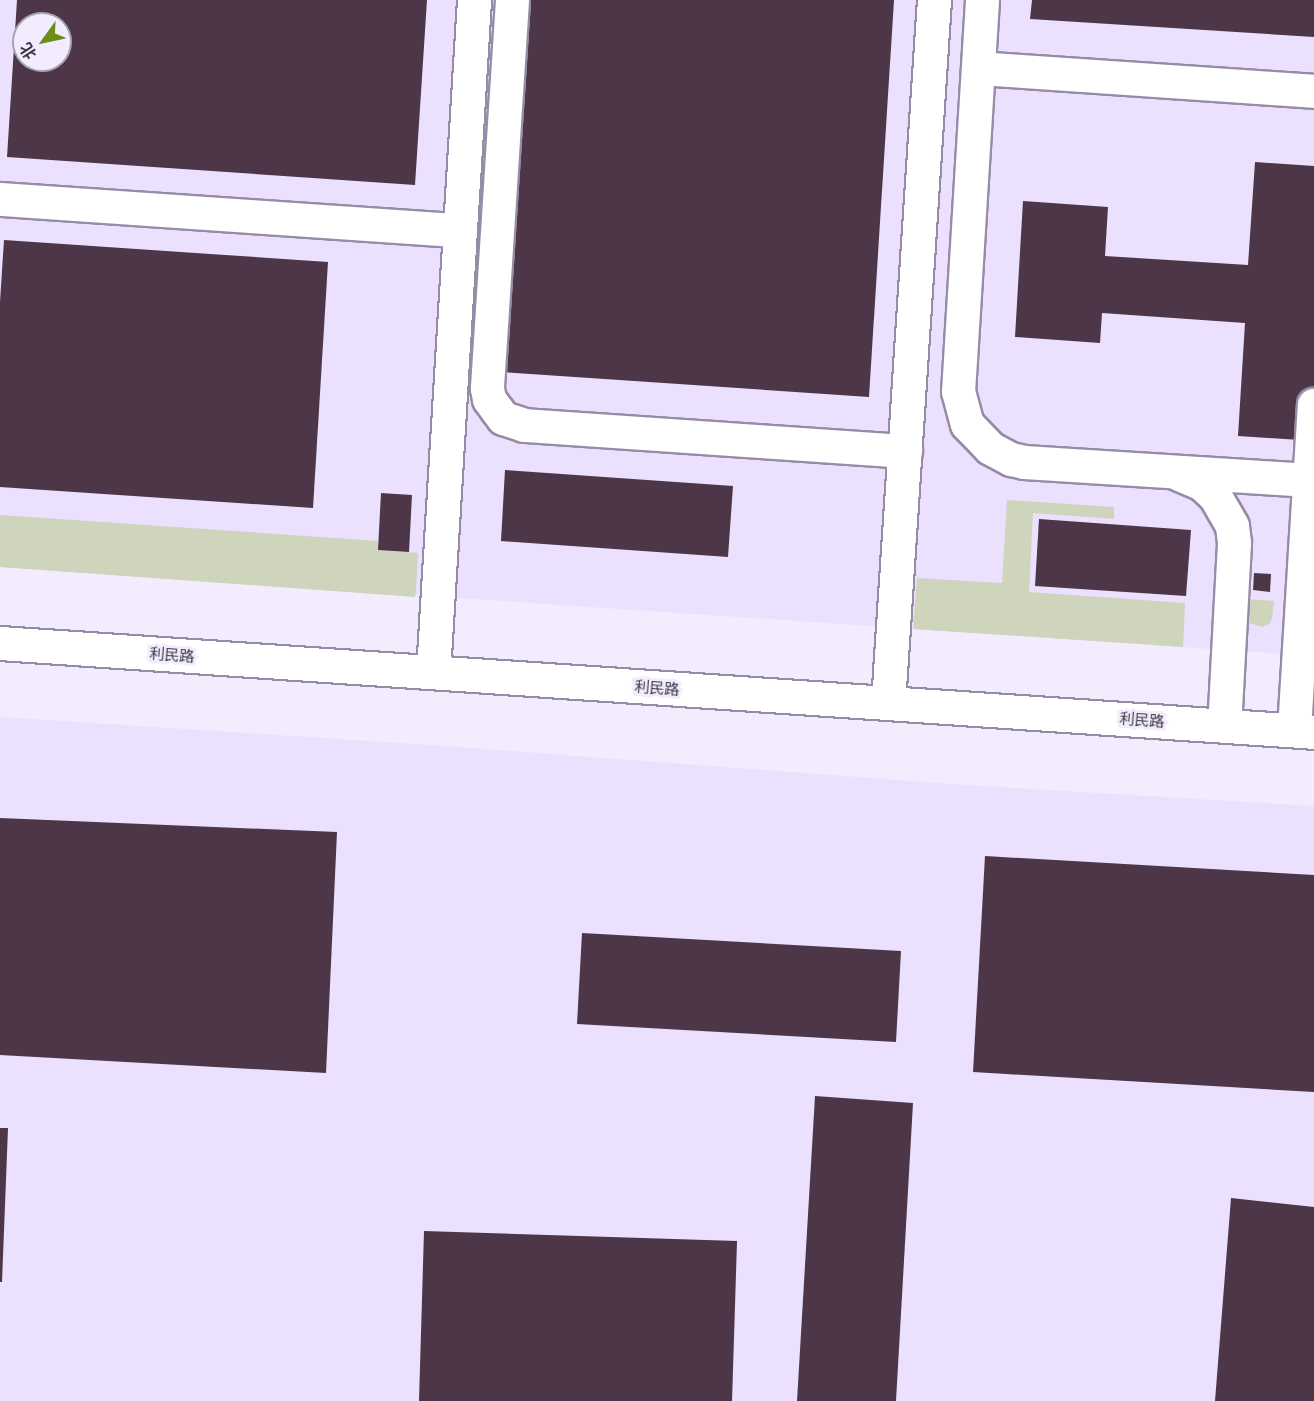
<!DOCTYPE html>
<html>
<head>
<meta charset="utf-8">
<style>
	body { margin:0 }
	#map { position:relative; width:1314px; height:1401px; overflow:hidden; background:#f3ecfe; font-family:Poppins,"Noto Sans SC",sans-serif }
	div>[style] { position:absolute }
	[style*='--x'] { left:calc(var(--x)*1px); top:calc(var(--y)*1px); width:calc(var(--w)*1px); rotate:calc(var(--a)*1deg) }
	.built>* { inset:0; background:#ebe0fd }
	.green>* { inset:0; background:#ced5bc }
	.building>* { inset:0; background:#4c3647 }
	.roads { filter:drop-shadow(2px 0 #968ca6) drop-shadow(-2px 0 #968ca6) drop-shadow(0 2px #968ca6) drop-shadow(0 -2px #968ca6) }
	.minor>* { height:33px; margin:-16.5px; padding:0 16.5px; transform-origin:16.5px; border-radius:16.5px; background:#fff }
	.major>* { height:33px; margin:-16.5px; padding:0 16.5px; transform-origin:16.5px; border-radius:16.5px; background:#fff }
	span { translate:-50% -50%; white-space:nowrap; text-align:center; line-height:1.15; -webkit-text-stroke:6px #f3ecfe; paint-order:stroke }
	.street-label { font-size:15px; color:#3b3742 }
	.north { position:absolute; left:12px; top:12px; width:60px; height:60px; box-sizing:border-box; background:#f3ecfe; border:2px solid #a9a4b3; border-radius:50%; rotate:237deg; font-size:16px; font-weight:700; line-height:24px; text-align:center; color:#3b3742 }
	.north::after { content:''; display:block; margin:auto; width:21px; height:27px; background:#6a8e17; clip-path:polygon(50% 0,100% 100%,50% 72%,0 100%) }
</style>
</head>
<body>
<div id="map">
	<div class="built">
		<i style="clip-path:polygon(evenodd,0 0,1314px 0,1314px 656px,0 567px,0 0,24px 24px,60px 24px,60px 60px,24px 60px,24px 24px)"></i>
		<i style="clip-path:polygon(0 717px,416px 744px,965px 785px,1314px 806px,1314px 1401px,0 1401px)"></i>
	</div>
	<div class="green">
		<i style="clip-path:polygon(1007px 500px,1114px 507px,1114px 519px,1033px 513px,1029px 592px,1185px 603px,1183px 647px,913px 629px,917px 578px,1002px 583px)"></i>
		<i style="clip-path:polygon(0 515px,378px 541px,378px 550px,418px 553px,416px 591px,415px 597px,0 567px)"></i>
		<i style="clip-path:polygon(1247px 599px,1274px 601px,1272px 619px,1269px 624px,1262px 627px,1249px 623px)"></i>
	</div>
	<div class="building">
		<i style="clip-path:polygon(evenodd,17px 0,427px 0,415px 185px,7px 157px,17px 0,24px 24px,60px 24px,60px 60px,24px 60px,24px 24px)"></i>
		<i style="clip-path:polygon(526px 0,894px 0,869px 397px,502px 372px)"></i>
		<i style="clip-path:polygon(1032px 0,1314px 0,1314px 37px,1030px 19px)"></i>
		<i style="clip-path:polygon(1255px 162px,1314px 166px,1314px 441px,1238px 436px,1245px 323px,1102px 313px,1100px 343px,1015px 337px,1023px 201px,1108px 207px,1105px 256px,1248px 265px)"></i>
		<i style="clip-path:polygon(4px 240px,328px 262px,313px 508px,0 487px,0 302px)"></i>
		<i style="clip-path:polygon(505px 470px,733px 486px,728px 557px,501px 541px)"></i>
		<i style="clip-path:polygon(381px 493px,412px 495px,409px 552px,378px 550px)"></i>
		<i style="clip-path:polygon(1039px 519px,1191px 530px,1186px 596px,1035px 586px)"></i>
		<i style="clip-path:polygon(1254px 573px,1271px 574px,1270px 592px,1253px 590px)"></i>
		<i style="clip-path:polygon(0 818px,337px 832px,326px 1073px,0 1055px)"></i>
		<i style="clip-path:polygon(985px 856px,1314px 875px,1314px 1092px,973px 1072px)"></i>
		<i style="clip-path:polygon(582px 933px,901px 951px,896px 1042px,577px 1024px)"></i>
		<i style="clip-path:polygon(815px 1096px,913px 1103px,896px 1401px,797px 1401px)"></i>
		<i style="clip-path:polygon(0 1128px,8px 1128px,2px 1282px,0 1282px)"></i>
		<i style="clip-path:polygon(1231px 1198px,1314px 1207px,1314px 1401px,1215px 1401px)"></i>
		<i style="clip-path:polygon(424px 1231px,737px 1241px,732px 1401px,419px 1401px)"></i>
	</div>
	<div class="roads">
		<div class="minor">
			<i style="--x:512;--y:0;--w:389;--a:93.7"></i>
			<i style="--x:487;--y:388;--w:11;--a:80"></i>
			<i style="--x:489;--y:399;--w:14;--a:54"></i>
			<i style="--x:497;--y:410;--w:10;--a:53"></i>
			<i style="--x:503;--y:418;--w:22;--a:18"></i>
			<i style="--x:524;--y:425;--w:382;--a:3.9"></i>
			<i style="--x:982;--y:0;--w:392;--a:93.5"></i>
			<i style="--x:958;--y:391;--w:34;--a:75"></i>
			<i style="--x:967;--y:424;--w:33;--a:46"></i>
			<i style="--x:990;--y:448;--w:24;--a:28"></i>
			<i style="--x:1011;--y:459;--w:13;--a:13"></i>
			<i style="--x:1024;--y:462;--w:286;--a:3.6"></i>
			<i style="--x:978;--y:68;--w:337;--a:3.9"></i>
			<i style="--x:0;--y:199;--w:461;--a:3.9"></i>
			<i style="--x:1179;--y:474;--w:25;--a:23"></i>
			<i style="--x:1202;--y:484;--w:18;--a:43"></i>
			<i style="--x:1215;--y:496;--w:34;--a:60"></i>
			<i style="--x:1232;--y:526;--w:17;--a:83"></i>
			<i style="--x:1234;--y:543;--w:183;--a:93.1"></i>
			<i style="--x:433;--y:672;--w:673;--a:-86.51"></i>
			<i style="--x:888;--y:703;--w:705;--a:-86.26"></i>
			<i style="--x:1294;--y:730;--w:326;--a:-86.5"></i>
		</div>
		<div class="major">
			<i style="--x:0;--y:643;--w:1317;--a:3.87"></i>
		</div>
	</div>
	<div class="street-label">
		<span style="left:172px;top:655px;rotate:4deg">利民路</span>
		<span style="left:657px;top:688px;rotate:4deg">利民路</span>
		<span style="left:1142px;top:720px;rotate:4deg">利民路</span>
	</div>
	<div class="north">北</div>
</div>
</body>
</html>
